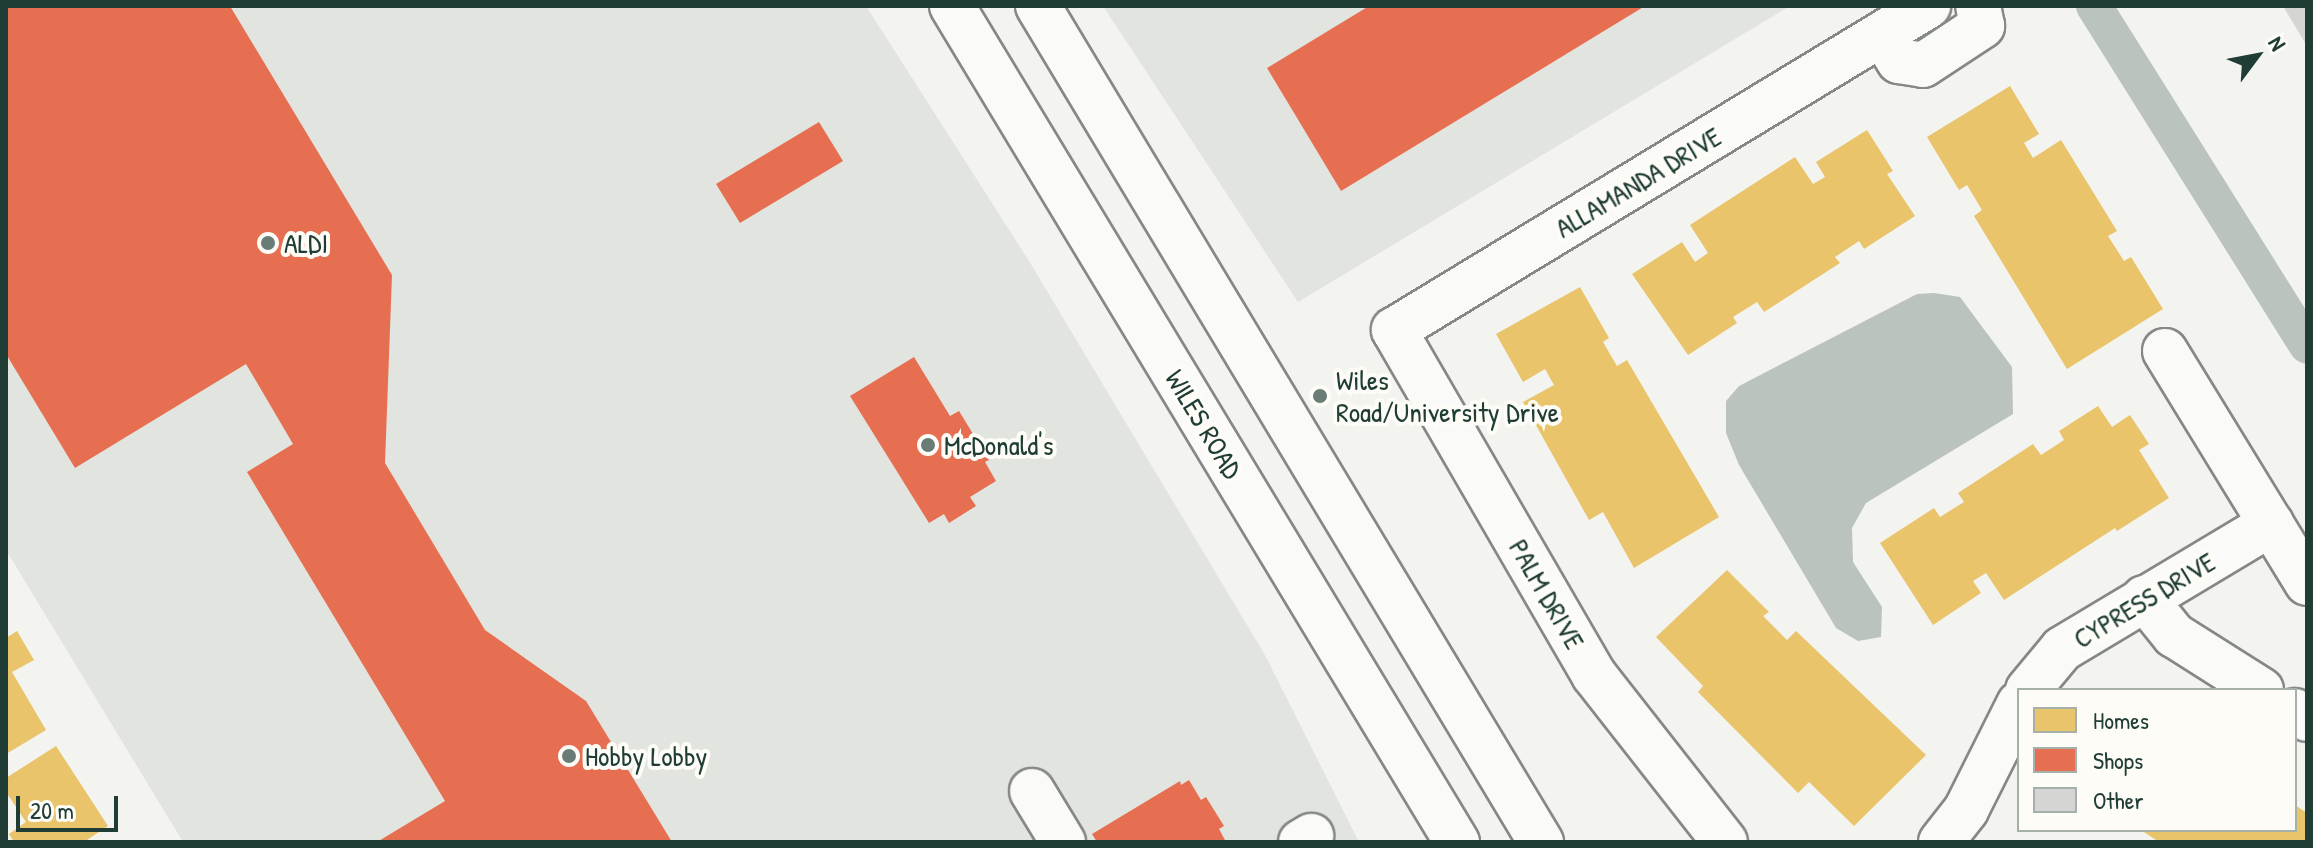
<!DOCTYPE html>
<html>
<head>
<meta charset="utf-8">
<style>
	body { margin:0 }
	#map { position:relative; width:2313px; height:848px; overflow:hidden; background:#f3f3f0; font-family:"Patrick Hand",sans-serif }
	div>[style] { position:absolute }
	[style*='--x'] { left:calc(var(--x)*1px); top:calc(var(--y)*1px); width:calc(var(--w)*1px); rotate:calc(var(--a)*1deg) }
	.built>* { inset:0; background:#e2e4e0 }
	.water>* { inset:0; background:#bbc3bd }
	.homes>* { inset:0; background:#e9c46a }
	.shops>* { inset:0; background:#e76f51 }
	.canal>* { height:36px; margin:-18px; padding:0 18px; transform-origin:18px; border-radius:18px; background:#bbc3bd }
	.building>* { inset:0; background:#d5d6d3 }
	.roads { filter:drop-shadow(2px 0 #848986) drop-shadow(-2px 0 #848986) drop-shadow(0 2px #848986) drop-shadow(0 -2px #848986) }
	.minor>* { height:44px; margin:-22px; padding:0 22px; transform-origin:22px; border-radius:22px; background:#fafaf8 }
	.major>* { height:44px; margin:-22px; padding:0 22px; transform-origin:22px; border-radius:22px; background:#fafaf8 }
	.dots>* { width:22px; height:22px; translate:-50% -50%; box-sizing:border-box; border:4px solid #fdfcf7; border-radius:50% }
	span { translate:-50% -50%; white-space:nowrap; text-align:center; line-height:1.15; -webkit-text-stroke:8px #fdfcf7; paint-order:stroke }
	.street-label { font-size:28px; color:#1f3d34 }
	.poi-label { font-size:28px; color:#1f3d34 }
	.left { translate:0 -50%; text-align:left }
	.frame { position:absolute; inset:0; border:8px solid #1f3d34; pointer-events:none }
	.legend { position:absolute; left:2017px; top:688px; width:280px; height:144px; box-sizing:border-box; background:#fdfcf7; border:2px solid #a4b0a9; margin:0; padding:10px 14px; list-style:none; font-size:24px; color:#1f3d34 }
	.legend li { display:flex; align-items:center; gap:16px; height:40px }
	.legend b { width:40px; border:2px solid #a4b0a9 }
	.north { position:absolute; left:2217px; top:16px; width:80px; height:80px; -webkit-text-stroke:6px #fdfcf7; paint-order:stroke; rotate:58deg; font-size:22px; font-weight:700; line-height:32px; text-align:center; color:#1f3d34 }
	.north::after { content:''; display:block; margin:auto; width:28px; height:36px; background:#1f3d34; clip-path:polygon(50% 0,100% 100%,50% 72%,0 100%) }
	.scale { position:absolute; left:16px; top:796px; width:102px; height:36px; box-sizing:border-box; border:4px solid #1f3d34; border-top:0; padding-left:10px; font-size:24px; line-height:28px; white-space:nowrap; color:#1f3d34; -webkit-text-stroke:6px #fdfcf7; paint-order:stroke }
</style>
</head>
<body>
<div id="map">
	<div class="built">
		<i style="clip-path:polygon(6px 6px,866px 6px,1029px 261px,1265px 655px,1359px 842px,183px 842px,6px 550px)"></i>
		<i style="clip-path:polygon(1103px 6px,1790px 6px,1298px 302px)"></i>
	</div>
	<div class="water">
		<i style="clip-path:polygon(1934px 293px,1960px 297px,2012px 367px,2013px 414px,1866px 503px,1852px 528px,1853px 562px,1882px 607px,1881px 637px,1858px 641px,1836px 628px,1739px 465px,1726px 433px,1726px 401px,1739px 386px,1917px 294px)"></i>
	</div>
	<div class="homes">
		<i style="clip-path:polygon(2010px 86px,2039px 134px,2024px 143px,2033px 158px,2061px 140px,2117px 231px,2108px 236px,2124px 261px,2131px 257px,2163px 309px,2067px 369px,1974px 216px,1982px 210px,1967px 185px,1959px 190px,1927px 137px)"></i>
		<i style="clip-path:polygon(1867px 130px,1893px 171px,1887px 174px,1915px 216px,1864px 249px,1859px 241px,1835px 257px,1840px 263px,1764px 312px,1757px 302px,1733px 317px,1737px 323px,1688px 355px,1632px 274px,1682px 242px,1695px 262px,1708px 253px,1690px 225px,1795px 157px,1813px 184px,1825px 177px,1816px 162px)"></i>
		<i style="clip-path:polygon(1580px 287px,1609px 338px,1603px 342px,1617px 366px,1627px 360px,1719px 517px,1634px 568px,1603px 512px,1589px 520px,1523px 402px,1554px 385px,1545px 369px,1523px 382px,1496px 334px)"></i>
		<i style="clip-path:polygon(2098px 406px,2112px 427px,2130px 415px,2149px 444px,2139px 450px,2169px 498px,2117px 531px,2115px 528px,2004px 600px,1986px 573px,1973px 581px,1981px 593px,1933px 625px,1880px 543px,1934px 508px,1940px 517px,1964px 502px,1958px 493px,2033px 444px,2041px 455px,2064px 440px,2059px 431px)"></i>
		<i style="clip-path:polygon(1727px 570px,1769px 612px,1763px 616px,1787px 640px,1796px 631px,1926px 755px,1854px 826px,1809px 782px,1798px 793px,1698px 692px,1703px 686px,1656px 637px)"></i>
		<i style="clip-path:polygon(17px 631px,34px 660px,12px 672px,46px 730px,6px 754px,6px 638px)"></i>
		<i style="clip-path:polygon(56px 746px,108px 826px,84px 842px,14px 842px,9px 834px,26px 822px,6px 792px,6px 778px)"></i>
		<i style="clip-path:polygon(2295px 805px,2307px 813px,2305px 842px,2159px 842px,2141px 830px,2295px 830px)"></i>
	</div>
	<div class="shops">
		<i style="clip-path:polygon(6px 6px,230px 6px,392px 275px,385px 463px,485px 630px,586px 701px,672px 842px,377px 842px,445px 801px,247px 472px,293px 444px,246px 364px,75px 468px,6px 354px)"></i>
		<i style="clip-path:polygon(1369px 6px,1645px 6px,1341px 191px,1267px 68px)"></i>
		<i style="clip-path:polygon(819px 122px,843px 161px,740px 223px,716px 184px)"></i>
		<i style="clip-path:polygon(914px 357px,950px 416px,959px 411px,989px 460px,985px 462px,996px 481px,970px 497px,976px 506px,949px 523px,944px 514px,929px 523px,850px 396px)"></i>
		<i style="clip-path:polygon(1189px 780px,1201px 800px,1206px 797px,1224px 826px,1219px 829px,1226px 842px,1097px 842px,1092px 834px,1180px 781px,1181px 785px)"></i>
	</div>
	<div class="canal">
		<i style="--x:2094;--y:6;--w:401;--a:57.9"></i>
	</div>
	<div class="building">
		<i style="clip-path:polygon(2283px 6px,2307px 6px,2307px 46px)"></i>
	</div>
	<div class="roads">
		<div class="minor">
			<i style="--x:1882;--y:34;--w:32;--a:58"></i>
			<i style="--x:1899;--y:61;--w:24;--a:9"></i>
			<i style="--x:1923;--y:65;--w:71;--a:-33.5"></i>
			<i style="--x:1982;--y:26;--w:20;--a:-101"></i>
			<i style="--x:2165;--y:351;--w:272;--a:58.5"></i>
			<i style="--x:2144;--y:598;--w:48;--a:51"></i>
			<i style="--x:2174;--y:635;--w:103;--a:32.3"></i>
			<i style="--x:2028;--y:690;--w:53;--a:-50.3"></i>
			<i style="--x:2062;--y:649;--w:244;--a:-30.9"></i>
			<i style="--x:2295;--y:711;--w:14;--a:34"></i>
			<i style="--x:1032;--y:791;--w:60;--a:58.7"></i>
			<i style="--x:1301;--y:842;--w:12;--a:-31"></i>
			<i style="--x:1725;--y:842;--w:212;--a:-128.1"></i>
			<i style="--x:1594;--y:675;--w:399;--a:-120.1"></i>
			<i style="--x:1394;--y:330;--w:625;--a:-31.25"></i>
			<i style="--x:1941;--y:842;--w:41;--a:-52"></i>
			<i style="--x:1966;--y:810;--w:119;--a:-63.4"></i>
		</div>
		<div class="major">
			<i style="--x:952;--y:6;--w:977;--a:58.87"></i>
			<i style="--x:1038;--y:6;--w:976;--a:58.97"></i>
		</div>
	</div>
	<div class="dots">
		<i style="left:268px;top:243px;background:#697d76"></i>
		<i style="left:1320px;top:396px;background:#697d76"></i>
		<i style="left:928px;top:445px;background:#697d76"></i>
		<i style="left:569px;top:756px;background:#697d76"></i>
	</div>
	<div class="street-label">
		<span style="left:1638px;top:182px;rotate:-31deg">ALLAMANDA DRIVE</span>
		<span style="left:1204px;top:424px;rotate:59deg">WILES ROAD</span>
		<span style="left:1547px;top:594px;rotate:60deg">PALM DRIVE</span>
		<span style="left:2144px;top:600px;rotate:-31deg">CYPRESS DRIVE</span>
	</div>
	<div class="poi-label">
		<span class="left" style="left:284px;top:243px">ALDI</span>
		<span class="left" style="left:1336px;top:396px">Wiles<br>Road/University Drive</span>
		<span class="left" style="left:944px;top:445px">McDonald's</span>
		<span class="left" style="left:585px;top:756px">Hobby Lobby</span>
	</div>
	<div class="frame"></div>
	<ul class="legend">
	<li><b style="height:22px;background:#e9c46a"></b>Homes</li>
	<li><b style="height:22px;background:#e76f51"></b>Shops</li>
	<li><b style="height:22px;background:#d5d6d3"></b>Other</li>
	</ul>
	<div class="north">N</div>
	<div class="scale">20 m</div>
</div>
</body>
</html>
